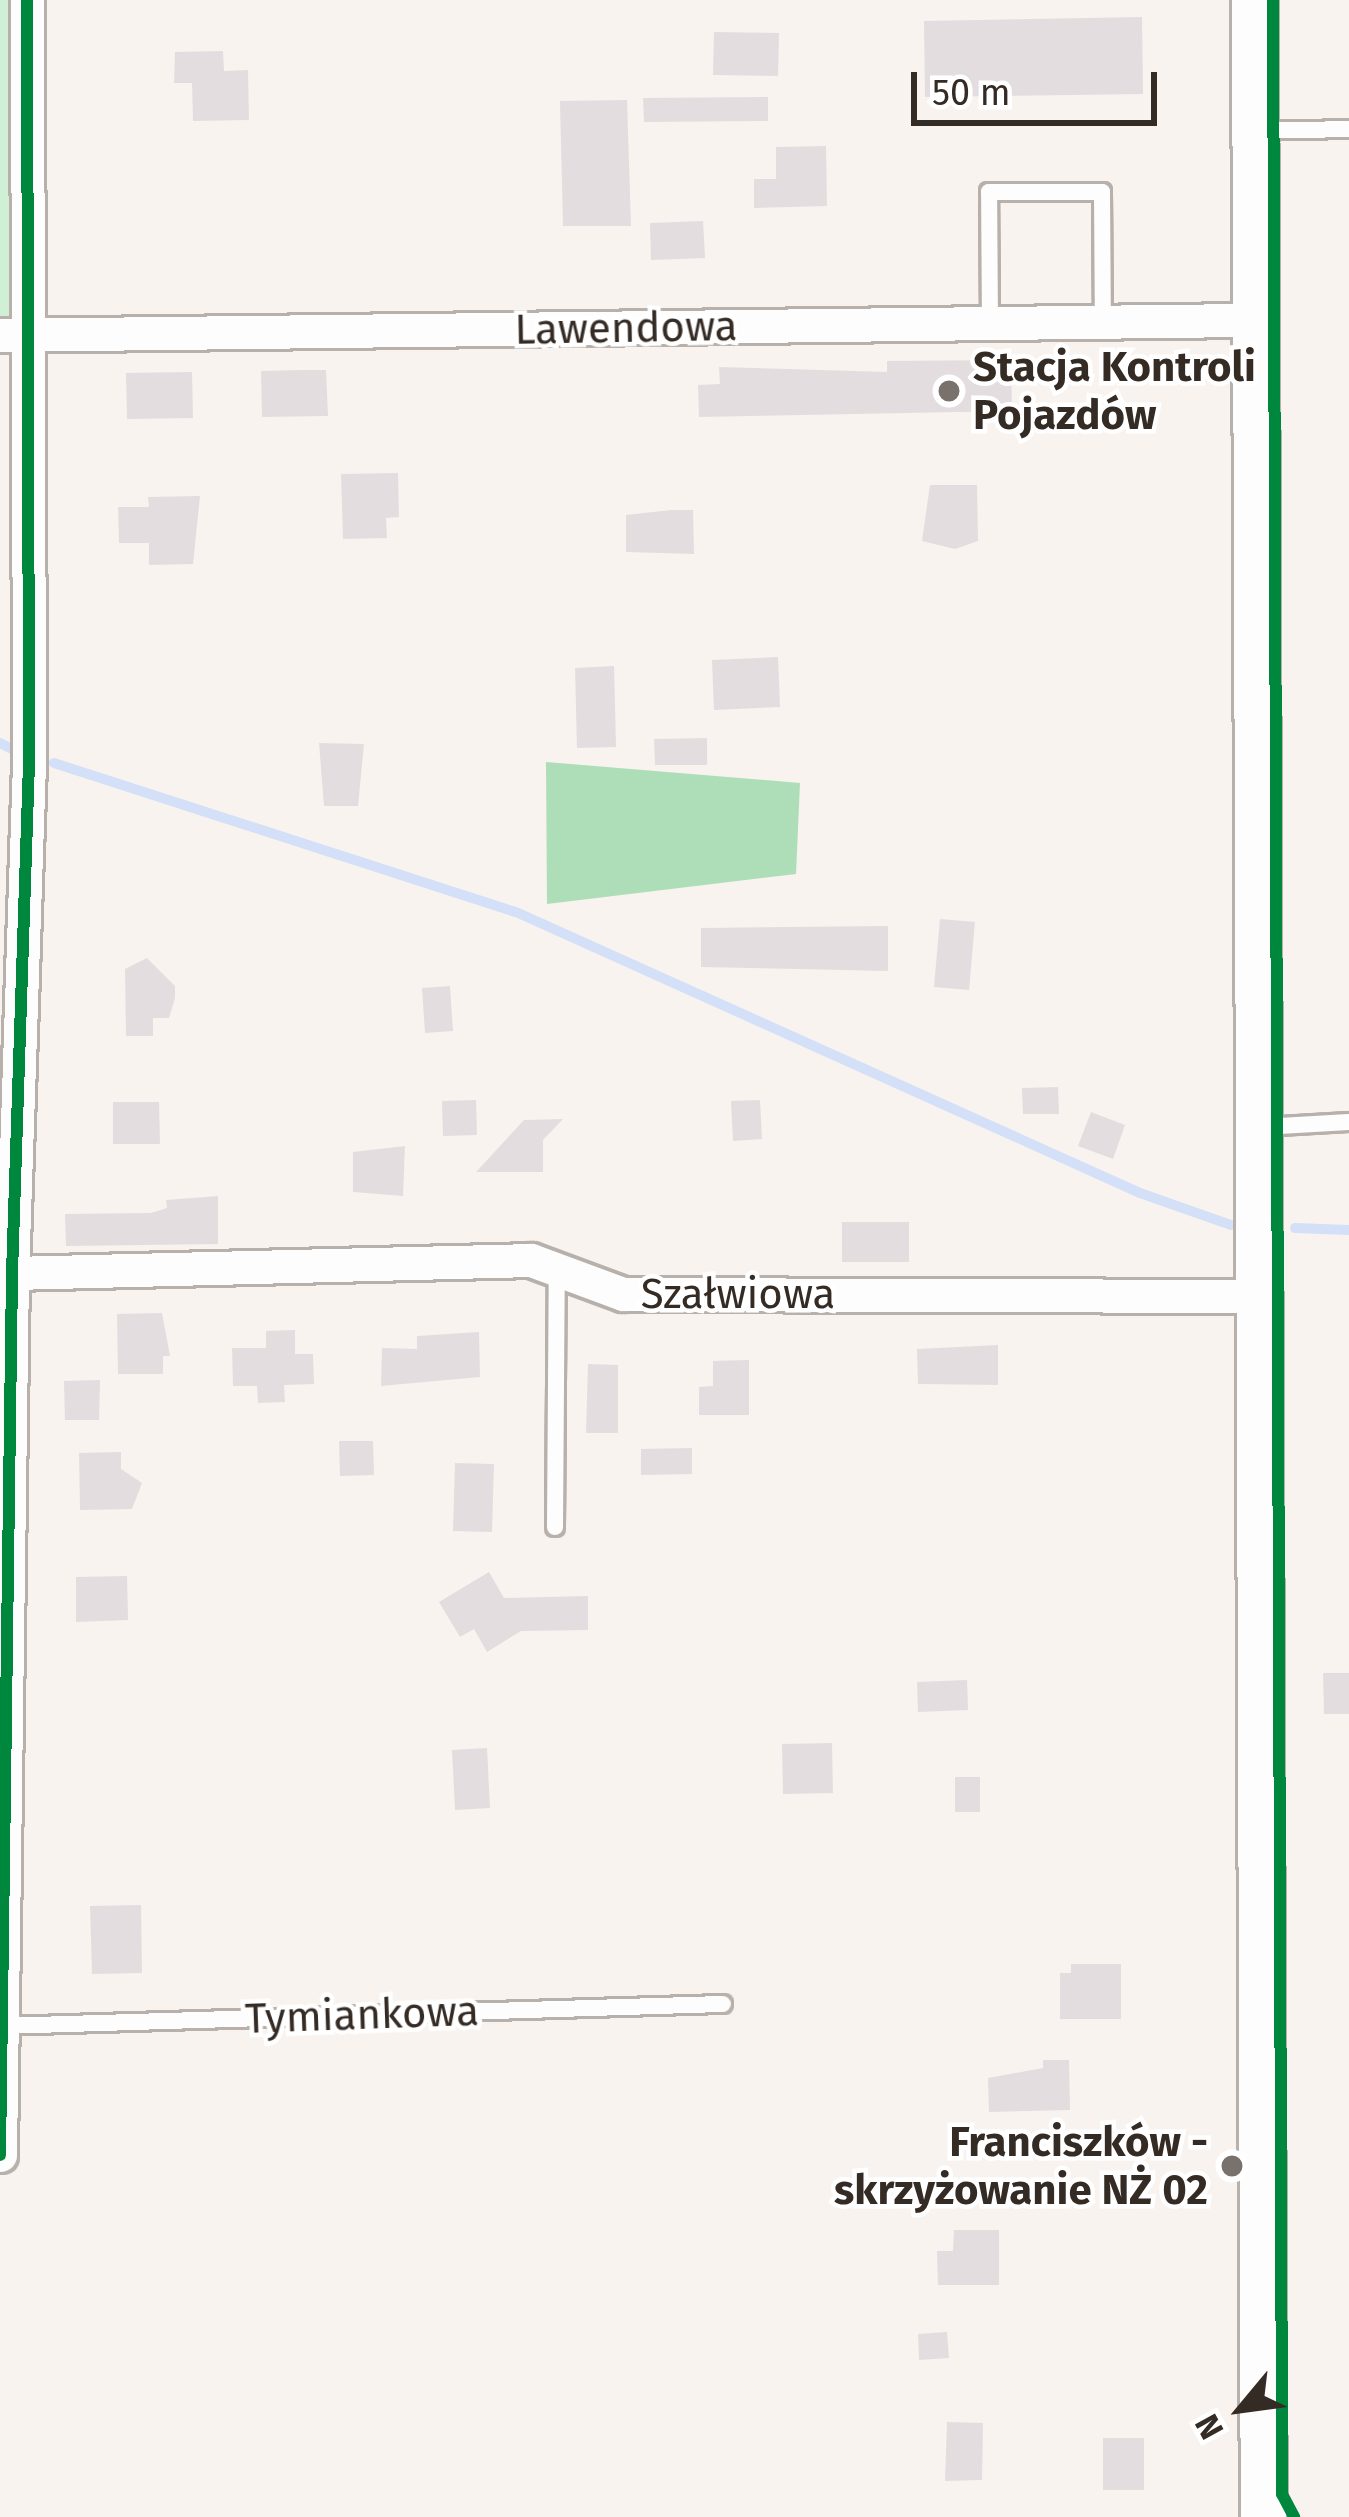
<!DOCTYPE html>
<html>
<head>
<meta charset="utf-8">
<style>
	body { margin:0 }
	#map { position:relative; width:1349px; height:2517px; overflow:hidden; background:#f8f3ef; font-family:"Fira Sans",sans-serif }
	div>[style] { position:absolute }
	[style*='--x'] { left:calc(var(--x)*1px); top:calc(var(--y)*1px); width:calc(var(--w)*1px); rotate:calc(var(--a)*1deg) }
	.green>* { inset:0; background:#cff0d4 }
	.forest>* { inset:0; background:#addeb7 }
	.stream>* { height:10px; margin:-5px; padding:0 5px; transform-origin:5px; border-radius:5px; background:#d4e0f7 }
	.building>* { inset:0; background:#e3dde0 }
	.roads { filter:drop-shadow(3px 0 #b7b0ab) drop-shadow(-3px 0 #b7b0ab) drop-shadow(0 3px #b7b0ab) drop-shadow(0 -3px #b7b0ab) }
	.lane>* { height:16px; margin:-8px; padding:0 8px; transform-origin:8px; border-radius:8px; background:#fefdfd }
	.street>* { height:33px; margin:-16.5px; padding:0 16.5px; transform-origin:16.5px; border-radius:16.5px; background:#fefdfd }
	.secondary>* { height:45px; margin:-22.5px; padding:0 22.5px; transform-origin:22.5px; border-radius:22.5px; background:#fefdfd }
	.cycleway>* { height:12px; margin:-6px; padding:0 6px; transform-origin:6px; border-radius:6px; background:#00873e }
	.dots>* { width:33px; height:33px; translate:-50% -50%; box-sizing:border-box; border:6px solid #fff; border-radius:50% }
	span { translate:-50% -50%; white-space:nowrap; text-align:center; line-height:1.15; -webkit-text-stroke:9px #fff; paint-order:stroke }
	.street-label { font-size:42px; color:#352b25 }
	.poi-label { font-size:42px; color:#352b25; font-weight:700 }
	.left { translate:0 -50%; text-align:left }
	.right { translate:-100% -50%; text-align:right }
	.north { position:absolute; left:1181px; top:2349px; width:120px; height:120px; -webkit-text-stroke:9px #fff; paint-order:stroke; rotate:241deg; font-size:33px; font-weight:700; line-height:48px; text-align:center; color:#352b25 }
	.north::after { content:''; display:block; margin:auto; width:42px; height:54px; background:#352b25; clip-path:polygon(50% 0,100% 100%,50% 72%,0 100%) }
	.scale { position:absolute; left:911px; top:72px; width:246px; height:54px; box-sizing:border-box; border:6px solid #352b25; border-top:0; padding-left:15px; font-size:36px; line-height:42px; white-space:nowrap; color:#352b25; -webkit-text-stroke:9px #fff; paint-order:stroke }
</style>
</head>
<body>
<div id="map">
	<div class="green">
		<i style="clip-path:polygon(0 0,20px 0,22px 326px,0 326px)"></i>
	</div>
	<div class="forest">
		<i style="clip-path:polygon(546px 762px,800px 783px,796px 874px,547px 904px)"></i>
	</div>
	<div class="stream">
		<i style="--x:0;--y:743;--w:16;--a:27"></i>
		<i style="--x:54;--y:763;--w:485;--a:17.9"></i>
		<i style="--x:516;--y:912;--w:684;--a:24.24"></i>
		<i style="--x:1140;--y:1193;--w:96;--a:19.4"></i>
		<i style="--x:1295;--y:1228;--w:54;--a:2.1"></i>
	</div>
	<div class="building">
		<i style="clip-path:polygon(1142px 17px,1143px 94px,925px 97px,924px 21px)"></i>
		<i style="clip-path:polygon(714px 32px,779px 33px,778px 76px,713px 75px)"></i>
		<i style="clip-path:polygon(223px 51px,224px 71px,248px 70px,249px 120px,193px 121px,192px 83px,174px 83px,175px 52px)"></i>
		<i style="clip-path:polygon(768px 97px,768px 121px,644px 122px,643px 98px)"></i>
		<i style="clip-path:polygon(627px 100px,631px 226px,563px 226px,560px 101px)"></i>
		<i style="clip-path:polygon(826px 146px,827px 206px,754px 208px,754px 179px,776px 179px,776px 147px)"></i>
		<i style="clip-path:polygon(703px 221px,705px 258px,651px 260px,650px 223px)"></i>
		<i style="clip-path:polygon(1011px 360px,1012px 411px,699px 417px,698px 385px,720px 384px,719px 367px,887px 372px,887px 361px)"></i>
		<i style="clip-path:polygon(299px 370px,326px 370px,328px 416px,262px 417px,261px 371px)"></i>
		<i style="clip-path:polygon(192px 372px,193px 418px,127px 419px,126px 373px)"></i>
		<i style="clip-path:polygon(398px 473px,399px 517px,386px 518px,387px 538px,343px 539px,341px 474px)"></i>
		<i style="clip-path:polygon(930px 485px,977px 485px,978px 541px,955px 549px,922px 541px)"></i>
		<i style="clip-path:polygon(200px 496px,193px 564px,149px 565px,149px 543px,119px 543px,118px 507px,149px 507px,148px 497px)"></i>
		<i style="clip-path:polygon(671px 510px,693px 510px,694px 554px,626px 552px,626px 515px)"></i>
		<i style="clip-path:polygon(778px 657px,780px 707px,714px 710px,712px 660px)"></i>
		<i style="clip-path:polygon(614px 666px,616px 747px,577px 748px,575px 668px)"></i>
		<i style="clip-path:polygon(707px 738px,707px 765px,655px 765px,654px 739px)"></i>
		<i style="clip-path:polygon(319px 743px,364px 744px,358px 806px,324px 806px)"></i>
		<i style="clip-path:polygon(940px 919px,975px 922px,969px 990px,934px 987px)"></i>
		<i style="clip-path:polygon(888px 926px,888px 971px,701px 967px,701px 928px)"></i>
		<i style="clip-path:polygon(147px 958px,175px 986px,175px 998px,169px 1018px,153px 1018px,153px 1036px,126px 1036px,125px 969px)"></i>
		<i style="clip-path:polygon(450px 986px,453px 1031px,425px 1033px,422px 988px)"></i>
		<i style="clip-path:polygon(1058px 1087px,1059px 1114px,1023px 1114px,1022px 1088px)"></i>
		<i style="clip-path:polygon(476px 1100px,477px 1135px,443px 1136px,442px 1101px)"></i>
		<i style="clip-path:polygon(760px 1100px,762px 1139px,733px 1141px,731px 1101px)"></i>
		<i style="clip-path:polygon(113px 1102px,159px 1102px,160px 1144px,113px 1144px)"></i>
		<i style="clip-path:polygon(1091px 1112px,1125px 1125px,1113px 1159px,1078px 1146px)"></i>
		<i style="clip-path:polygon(563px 1119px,543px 1140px,543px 1172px,476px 1172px,524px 1120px)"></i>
		<i style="clip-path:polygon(405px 1146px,403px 1196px,353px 1192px,353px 1152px)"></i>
		<i style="clip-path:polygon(218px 1196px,218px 1244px,66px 1246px,65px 1214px,151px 1213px,167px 1208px,166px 1200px)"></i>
		<i style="clip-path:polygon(842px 1222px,909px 1222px,909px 1262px,842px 1262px)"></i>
		<i style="clip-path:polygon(162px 1313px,170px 1356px,163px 1356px,163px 1374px,118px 1374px,117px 1314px)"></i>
		<i style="clip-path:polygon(295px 1330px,295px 1354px,313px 1354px,314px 1384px,284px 1385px,285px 1402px,258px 1403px,257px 1386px,233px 1386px,232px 1348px,266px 1348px,266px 1331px)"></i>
		<i style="clip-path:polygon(479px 1332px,480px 1377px,381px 1386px,382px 1348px,417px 1349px,417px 1336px)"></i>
		<i style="clip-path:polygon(998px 1345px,998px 1385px,918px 1384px,917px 1349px)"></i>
		<i style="clip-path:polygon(749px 1360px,749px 1415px,699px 1415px,699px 1387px,713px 1386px,713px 1361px)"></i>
		<i style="clip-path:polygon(588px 1364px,618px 1365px,618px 1433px,586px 1433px)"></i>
		<i style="clip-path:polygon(100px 1380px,99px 1420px,65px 1420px,64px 1381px)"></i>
		<i style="clip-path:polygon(339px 1441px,373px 1441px,374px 1475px,340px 1476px)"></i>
		<i style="clip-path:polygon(692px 1448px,692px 1474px,641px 1475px,641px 1449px)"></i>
		<i style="clip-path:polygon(121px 1452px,121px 1469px,142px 1483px,132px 1509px,80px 1510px,79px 1453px)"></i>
		<i style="clip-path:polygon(455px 1463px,494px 1464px,492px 1532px,453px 1531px)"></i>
		<i style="clip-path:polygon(489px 1572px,504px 1598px,588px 1596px,588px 1630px,521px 1631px,487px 1652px,474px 1629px,460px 1637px,439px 1602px)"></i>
		<i style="clip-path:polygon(127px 1576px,128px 1620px,76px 1622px,76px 1577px)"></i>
		<i style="clip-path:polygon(1323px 1673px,1349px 1673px,1349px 1714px,1324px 1714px)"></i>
		<i style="clip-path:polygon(967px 1680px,968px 1710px,918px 1712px,917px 1682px)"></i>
		<i style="clip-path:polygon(832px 1743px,833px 1793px,783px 1794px,782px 1744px)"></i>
		<i style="clip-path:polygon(487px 1748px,490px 1808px,455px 1810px,452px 1750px)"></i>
		<i style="clip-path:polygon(955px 1777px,980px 1777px,980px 1812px,955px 1812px)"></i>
		<i style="clip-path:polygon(141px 1905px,142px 1973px,92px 1974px,90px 1906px)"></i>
		<i style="clip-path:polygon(1071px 1964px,1121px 1964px,1121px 2019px,1060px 2019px,1060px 1973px,1071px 1973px)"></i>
		<i style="clip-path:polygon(1043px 2060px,1069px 2060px,1070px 2110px,989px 2112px,988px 2078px,1043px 2068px)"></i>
		<i style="clip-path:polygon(954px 2230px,999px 2230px,999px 2285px,938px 2285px,937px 2251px,953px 2251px)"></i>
		<i style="clip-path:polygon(947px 2332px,949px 2358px,919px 2360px,918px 2334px)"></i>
		<i style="clip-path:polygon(947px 2422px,983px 2423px,982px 2480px,945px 2481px)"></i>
		<i style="clip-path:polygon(1103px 2438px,1144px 2438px,1144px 2490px,1103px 2490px)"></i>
	</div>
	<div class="roads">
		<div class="lane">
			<i style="--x:1254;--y:131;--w:95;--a:-1.2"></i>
			<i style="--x:990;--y:324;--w:132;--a:-90.4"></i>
			<i style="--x:989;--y:192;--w:113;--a:0"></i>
			<i style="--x:1102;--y:192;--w:131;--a:89.6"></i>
			<i style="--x:1262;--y:1127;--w:87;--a:-3.3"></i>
			<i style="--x:555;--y:1527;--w:258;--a:-89.6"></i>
			<i style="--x:2;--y:2026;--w:721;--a:-1.75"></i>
		</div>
		<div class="street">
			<i style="--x:0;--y:335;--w:1251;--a:-0.69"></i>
			<i style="--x:12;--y:1273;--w:519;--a:-1.43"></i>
			<i style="--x:531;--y:1260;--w:98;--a:20.3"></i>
			<i style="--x:623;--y:1294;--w:631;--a:0.18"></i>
			<i style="--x:0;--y:2155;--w:882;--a:-89.22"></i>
			<i style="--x:12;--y:1273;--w:510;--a:-88.09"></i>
			<i style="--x:29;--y:763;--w:763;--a:-90.15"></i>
		</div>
		<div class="secondary">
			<i style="--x:1254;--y:0;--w:2517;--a:89.8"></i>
		</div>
	</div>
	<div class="cycleway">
		<i style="--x:1273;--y:0;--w:2494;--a:89.79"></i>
		<i style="--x:1282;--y:2494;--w:26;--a:62"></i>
		<i style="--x:0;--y:2155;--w:882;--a:-89.22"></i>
		<i style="--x:12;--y:1273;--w:510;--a:-88.09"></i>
		<i style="--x:29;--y:763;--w:763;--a:-90.15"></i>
	</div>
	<div class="dots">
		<i style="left:949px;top:391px;background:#79716c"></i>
		<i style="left:1232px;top:2166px;background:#79716c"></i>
	</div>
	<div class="street-label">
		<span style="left:626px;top:328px;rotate:-1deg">Lawendowa</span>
		<span style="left:738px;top:1294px">Szałwiowa</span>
		<span style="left:362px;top:2015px;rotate:-2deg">Tymiankowa</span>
	</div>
	<div class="poi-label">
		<span class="left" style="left:973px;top:391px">Stacja Kontroli<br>Pojazdów</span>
		<span class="right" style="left:1208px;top:2166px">Franciszków -<br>skrzyżowanie NŻ 02</span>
	</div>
	<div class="north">N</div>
	<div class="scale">50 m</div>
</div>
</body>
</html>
